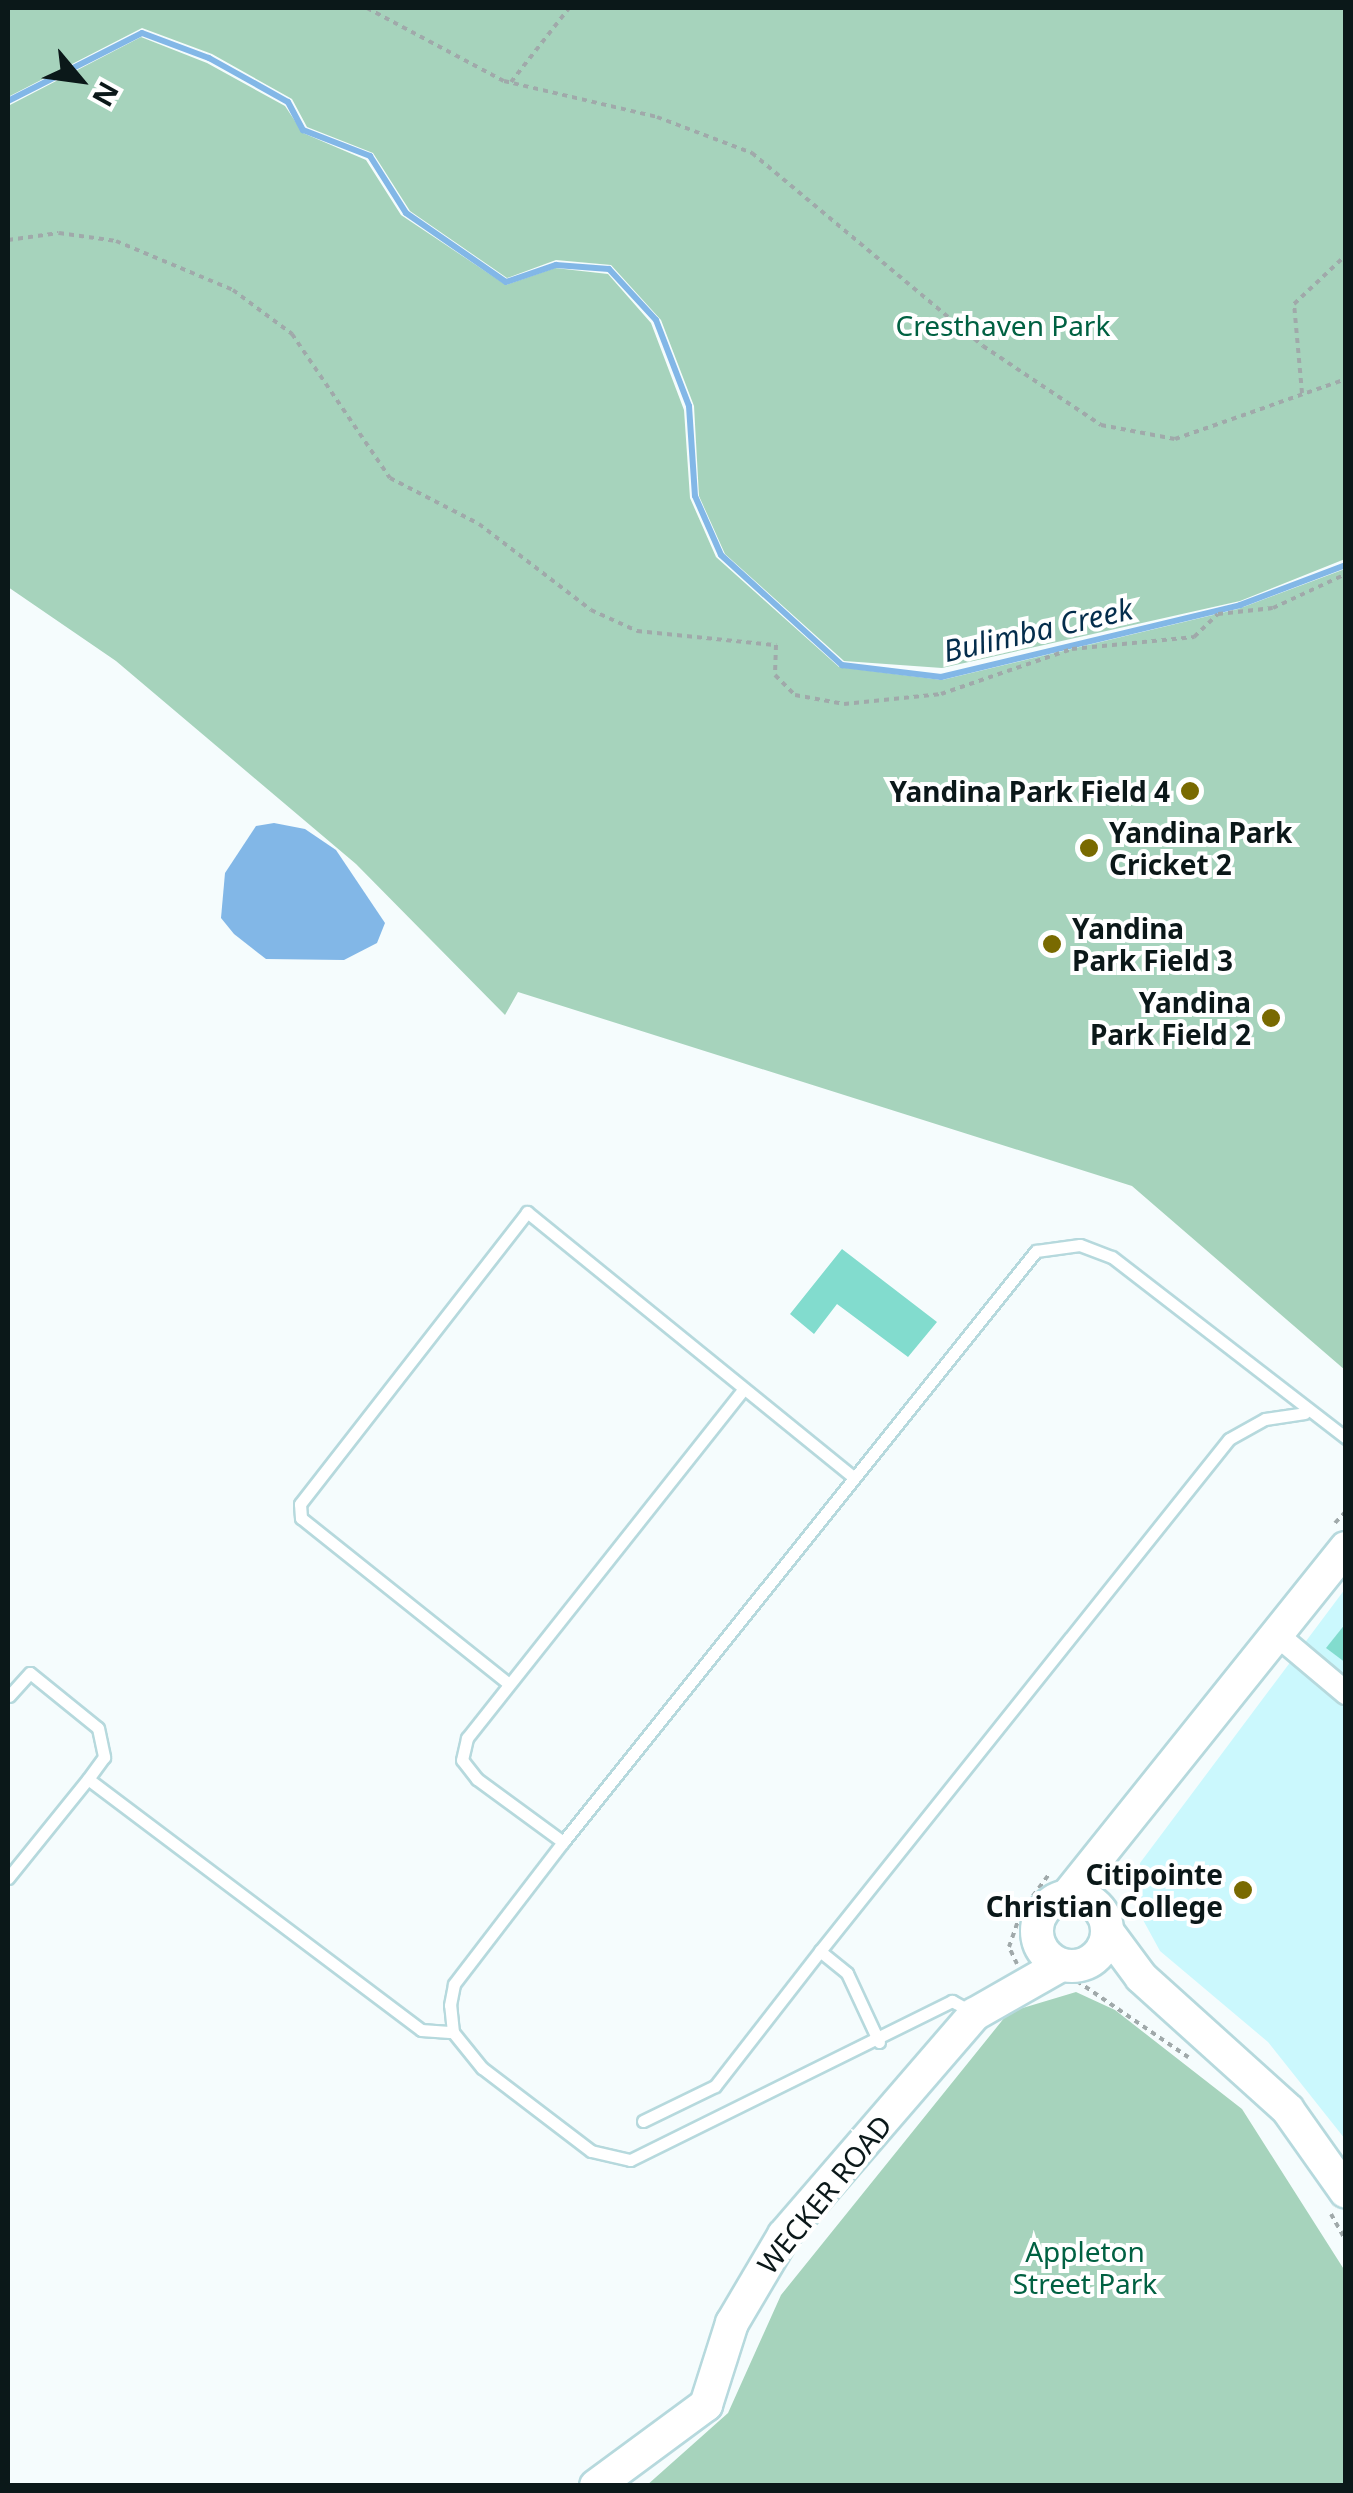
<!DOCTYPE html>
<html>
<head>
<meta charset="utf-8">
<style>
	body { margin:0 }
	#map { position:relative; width:1353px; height:2493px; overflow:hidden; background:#f5fcfd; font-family:"Noto Sans",sans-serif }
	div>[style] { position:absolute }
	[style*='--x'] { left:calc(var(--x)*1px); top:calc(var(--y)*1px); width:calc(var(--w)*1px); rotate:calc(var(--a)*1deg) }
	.built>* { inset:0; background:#cbf8fd }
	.green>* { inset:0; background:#a6d3bc }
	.water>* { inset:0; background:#82b7e7 }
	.stream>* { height:6px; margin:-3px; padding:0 3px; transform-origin:3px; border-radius:3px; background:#82b7e7 }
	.building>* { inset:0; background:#82dcce }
	.path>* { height:4px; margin-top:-2px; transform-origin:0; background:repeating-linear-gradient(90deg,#a0a9aa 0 5px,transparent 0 10px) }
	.roads { filter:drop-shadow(2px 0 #b6d9dd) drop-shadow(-2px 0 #b6d9dd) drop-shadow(0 2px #b6d9dd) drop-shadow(0 -2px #b6d9dd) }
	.lane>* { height:11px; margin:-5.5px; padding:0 5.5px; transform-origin:5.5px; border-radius:5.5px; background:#fff }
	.street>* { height:22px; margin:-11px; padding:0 11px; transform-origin:11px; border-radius:11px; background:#fff }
	.secondary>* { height:32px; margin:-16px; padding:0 16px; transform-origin:16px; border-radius:16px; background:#fff }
	.secondary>.ring { margin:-16px; padding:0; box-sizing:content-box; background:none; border:32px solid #fff; border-radius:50% }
	.dots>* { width:28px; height:28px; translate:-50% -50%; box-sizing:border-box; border:5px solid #fff; border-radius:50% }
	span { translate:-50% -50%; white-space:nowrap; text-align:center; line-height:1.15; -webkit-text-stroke:8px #fff; paint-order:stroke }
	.park-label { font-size:28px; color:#006142 }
	.poi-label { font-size:28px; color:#0b1819; font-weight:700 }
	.right { translate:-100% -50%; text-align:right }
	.left { translate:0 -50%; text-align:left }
	.street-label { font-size:28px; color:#0b1819 }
	.water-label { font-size:30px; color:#042d4c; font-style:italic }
	.frame { position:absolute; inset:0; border:10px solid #0b1819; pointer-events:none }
	.north { position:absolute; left:30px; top:30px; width:100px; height:100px; -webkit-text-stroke:8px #fff; paint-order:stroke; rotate:119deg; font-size:28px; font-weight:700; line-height:40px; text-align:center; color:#0b1819 }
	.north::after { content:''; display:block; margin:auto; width:35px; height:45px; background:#0b1819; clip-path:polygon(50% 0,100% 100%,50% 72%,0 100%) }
</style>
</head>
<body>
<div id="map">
	<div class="built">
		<i style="clip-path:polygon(1345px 1589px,1345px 2139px,1268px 2042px,1160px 1951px,1142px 1918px,1140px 1863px)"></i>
	</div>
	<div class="green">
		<i style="clip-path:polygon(8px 8px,1345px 8px,1345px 559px,1240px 601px,942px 668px,844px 661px,725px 554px,699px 496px,694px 406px,661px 320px,611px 265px,556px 260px,507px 278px,410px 211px,373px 153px,307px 127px,292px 99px,212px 54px,142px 28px,8px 97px)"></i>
		<i style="clip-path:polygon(141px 37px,207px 63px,285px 106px,303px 133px,366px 160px,401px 215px,506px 285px,555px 268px,608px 274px,651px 323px,684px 410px,690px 498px,716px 557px,839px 667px,942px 680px,1238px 609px,1345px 569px,1345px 1370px,1132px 1186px,518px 992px,505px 1015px,356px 864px,116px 661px,8px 587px,8px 106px)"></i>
		<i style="clip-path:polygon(1076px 1992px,1115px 2010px,1242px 2109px,1345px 2271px,1345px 2485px,646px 2486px,728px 2413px,781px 2295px,1009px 2012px)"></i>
	</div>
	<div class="water">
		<i style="clip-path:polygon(274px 823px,305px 829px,336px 850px,385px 923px,377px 943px,344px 960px,266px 959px,234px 934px,221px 918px,225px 873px,256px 826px)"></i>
	</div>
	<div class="stream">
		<i style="--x:8;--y:101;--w:150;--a:-26.9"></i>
		<i style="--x:142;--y:33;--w:72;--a:20.5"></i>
		<i style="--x:209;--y:58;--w:90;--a:29.1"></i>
		<i style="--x:288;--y:102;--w:32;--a:62"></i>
		<i style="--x:303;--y:130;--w:72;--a:21.2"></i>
		<i style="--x:370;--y:156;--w:67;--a:57.7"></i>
		<i style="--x:406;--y:213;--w:121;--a:34.6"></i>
		<i style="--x:506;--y:282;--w:53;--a:-18.8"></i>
		<i style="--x:556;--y:265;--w:53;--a:4.3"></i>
		<i style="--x:609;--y:269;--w:69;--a:47.3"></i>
		<i style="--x:656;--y:320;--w:92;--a:69"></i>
		<i style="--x:689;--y:406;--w:90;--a:86.2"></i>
		<i style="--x:695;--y:496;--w:64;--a:66.2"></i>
		<i style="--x:721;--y:555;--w:164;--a:42.3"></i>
		<i style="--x:842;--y:665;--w:100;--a:6.9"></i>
		<i style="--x:941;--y:677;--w:308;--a:-13.5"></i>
		<i style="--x:1240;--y:605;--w:113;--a:-20.7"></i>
	</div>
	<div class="building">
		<i style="clip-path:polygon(842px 1249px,937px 1322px,908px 1357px,837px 1304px,814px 1334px,790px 1314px)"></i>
		<i style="clip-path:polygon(1346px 1623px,1346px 1663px,1326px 1648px)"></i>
	</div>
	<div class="path">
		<i style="--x:367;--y:8;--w:155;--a:28.1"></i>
		<i style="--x:504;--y:81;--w:157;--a:13.2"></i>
		<i style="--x:657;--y:117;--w:102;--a:20.8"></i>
		<i style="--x:752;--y:153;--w:301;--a:39.9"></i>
		<i style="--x:983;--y:346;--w:142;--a:33.8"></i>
		<i style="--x:1101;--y:425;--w:75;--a:10.7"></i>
		<i style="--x:1175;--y:439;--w:181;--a:-19.3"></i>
		<i style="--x:511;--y:82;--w:94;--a:-51.9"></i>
		<i style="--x:8;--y:240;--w:51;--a:-7.8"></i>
		<i style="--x:59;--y:233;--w:58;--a:8"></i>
		<i style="--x:116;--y:241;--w:127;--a:22.7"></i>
		<i style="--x:233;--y:290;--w:74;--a:36.7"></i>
		<i style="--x:292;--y:334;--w:174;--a:55.8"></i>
		<i style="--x:390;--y:478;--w:100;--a:27.3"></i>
		<i style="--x:479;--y:524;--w:141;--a:37.5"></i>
		<i style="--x:591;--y:610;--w:51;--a:24.5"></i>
		<i style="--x:637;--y:631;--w:140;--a:5.8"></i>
		<i style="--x:776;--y:645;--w:30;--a:92"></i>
		<i style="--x:775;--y:675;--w:28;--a:45"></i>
		<i style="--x:795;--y:695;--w:50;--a:10.4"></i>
		<i style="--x:844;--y:704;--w:98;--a:-5.9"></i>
		<i style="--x:941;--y:694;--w:139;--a:-19"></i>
		<i style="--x:1072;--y:649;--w:123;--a:-5.6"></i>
		<i style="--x:1194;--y:637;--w:33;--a:-44"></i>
		<i style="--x:1218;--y:614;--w:55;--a:-6.2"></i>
		<i style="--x:1273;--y:608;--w:81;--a:-25"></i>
		<i style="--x:1302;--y:393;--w:89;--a:-95.1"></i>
		<i style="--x:1294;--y:304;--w:71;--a:-43.3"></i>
		<i style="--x:1335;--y:1523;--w:16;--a:-47"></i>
		<i style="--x:1017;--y:1964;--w:19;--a:-115"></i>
		<i style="--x:1009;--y:1947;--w:37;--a:-71"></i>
		<i style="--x:1021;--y:1912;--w:49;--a:-53.4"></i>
		<i style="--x:1077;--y:1981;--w:135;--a:34.4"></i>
		<i style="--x:1331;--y:2214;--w:31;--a:61"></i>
	</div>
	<div class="roads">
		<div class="lane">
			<i style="--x:509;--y:1684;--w:266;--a:-141.4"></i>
			<i style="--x:301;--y:1518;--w:14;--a:-94"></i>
			<i style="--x:300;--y:1504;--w:370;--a:-52.1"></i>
			<i style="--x:527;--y:1212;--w:420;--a:39.1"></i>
			<i style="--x:9;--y:1696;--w:31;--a:-48"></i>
			<i style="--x:30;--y:1673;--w:87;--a:39"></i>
			<i style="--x:98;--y:1728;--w:30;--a:78"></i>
			<i style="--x:104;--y:1757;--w:27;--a:126"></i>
			<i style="--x:563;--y:1842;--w:107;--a:-143.8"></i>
			<i style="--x:477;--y:1779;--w:24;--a:-128"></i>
			<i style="--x:462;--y:1760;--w:23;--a:-77"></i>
			<i style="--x:467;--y:1738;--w:444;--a:-51.6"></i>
			<i style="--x:8;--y:1878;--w:127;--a:-51.1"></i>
			<i style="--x:88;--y:1779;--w:417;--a:37"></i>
			<i style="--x:421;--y:2030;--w:32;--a:4"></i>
			<i style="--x:972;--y:2012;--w:23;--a:-151"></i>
			<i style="--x:952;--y:2001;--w:359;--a:153.7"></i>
			<i style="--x:630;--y:2160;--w:40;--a:-167"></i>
			<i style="--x:591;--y:2151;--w:137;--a:-142.7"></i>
			<i style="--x:482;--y:2068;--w:46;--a:-128.9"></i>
			<i style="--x:453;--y:2032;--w:27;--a:-96"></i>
			<i style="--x:450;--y:2005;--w:21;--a:-79"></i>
			<i style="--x:454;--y:1984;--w:179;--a:-52.5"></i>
			<i style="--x:563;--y:1842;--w:757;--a:-51.33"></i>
			<i style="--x:1036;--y:1251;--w:44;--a:-7.8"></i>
			<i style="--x:1080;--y:1245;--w:34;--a:21"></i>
			<i style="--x:1112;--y:1257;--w:296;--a:37.7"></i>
			<i style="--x:879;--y:2042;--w:76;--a:-114.9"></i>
			<i style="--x:847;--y:1973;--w:35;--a:-141"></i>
			<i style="--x:820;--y:1951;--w:655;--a:-51.38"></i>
			<i style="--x:1229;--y:1439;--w:41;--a:-29.1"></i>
			<i style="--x:1265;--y:1419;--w:40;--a:-8.5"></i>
			<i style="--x:643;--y:2121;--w:80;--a:-25.9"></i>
			<i style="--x:715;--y:2086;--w:171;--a:-52.1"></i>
		</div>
		<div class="street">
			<i style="--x:1276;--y:1634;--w:92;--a:40.1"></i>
		</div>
		<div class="secondary">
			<i style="--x:1067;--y:1896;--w:446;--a:-51.3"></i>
			<i class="ring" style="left:1037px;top:1896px;width:38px;height:38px"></i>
			<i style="--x:1107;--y:1931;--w:57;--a:53.5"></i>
			<i style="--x:1141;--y:1977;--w:198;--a:42.1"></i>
			<i style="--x:1288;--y:2110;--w:100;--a:54.7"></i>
			<i style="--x:596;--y:2486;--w:137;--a:-36.4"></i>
			<i style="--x:706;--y:2405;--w:86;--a:-72.4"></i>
			<i style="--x:732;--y:2323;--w:102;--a:-59.4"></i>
			<i style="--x:784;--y:2235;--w:292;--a:-49.2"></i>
			<i style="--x:975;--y:2014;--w:99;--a:-29.7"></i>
		</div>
	</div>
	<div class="dots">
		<i style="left:1190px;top:791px;background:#796a01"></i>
		<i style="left:1089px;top:848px;background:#796a01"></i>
		<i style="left:1052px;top:944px;background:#796a01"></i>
		<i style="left:1271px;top:1018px;background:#796a01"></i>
		<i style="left:1243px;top:1890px;background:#796a01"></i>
	</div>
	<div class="park-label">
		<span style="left:1003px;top:325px">Cresthaven Park</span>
		<span style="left:1085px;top:2267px">Appleton<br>Street Park</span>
	</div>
	<div class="poi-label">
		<span class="right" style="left:1170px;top:791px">Yandina Park Field 4</span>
		<span class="left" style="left:1109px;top:848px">Yandina Park<br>Cricket 2</span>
		<span class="left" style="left:1072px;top:944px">Yandina<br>Park Field 3</span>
		<span class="right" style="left:1251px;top:1018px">Yandina<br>Park Field 2</span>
		<span class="right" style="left:1223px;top:1890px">Citipointe<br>Christian College</span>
	</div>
	<div class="street-label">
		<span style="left:824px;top:2194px;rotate:-51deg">WECKER ROAD</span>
	</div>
	<div class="water-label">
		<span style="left:1038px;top:630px;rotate:-13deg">Bulimba Creek</span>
	</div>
	<div class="frame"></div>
	<div class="north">N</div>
</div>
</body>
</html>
